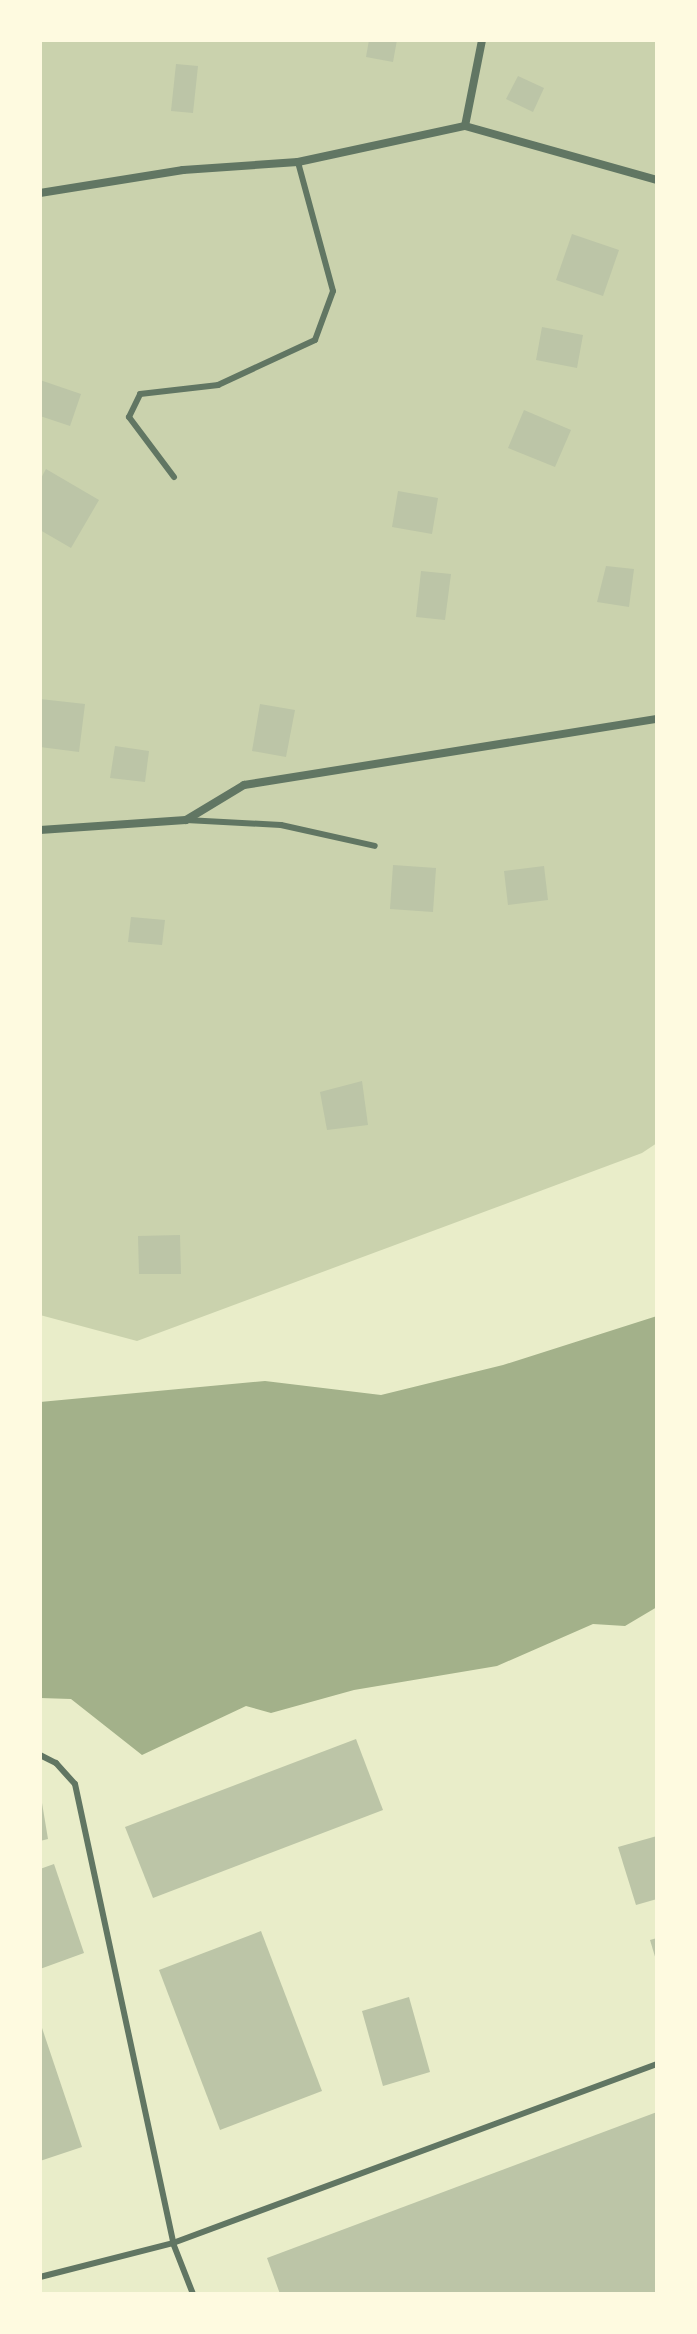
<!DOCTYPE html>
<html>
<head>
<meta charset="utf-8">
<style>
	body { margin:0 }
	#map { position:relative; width:697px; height:2334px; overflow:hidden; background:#e9edc9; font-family:"Exo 2",sans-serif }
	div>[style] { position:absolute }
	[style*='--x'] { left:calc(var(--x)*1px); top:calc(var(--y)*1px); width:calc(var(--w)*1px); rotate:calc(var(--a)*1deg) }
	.green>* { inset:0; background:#cad2ad }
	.water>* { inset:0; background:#a3b18a }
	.building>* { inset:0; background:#bcc5a7 }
	.service>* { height:6px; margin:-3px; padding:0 3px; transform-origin:3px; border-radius:3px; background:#617663 }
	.minor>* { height:8px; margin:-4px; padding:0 4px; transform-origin:4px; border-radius:4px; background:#617663 }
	span { translate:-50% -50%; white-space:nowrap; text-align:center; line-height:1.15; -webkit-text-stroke:7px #fefae0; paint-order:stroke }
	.frame { position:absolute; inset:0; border:42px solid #fefae0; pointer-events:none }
</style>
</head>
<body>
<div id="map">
	<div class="green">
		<i style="clip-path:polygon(40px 40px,657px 40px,657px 1143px,642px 1153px,137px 1341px,40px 1315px)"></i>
	</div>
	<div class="water">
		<i style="clip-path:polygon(657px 1316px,657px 1607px,625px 1626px,593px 1624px,497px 1666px,354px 1690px,271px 1713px,246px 1706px,142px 1755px,71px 1699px,40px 1698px,40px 1402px,265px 1381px,381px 1395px,503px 1365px)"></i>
	</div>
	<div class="building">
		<i style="clip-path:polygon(369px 40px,397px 40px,393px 62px,366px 57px)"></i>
		<i style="clip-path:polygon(176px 64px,198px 66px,193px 113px,171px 111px)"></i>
		<i style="clip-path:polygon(518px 76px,544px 88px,533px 112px,506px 99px)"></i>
		<i style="clip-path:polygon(572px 234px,619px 250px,603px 296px,556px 280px)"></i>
		<i style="clip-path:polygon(542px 327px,583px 335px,577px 368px,536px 360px)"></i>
		<i style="clip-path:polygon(40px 380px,81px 394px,70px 426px,40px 416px)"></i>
		<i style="clip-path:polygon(524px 410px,571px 430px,555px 467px,508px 448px)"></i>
		<i style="clip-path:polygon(46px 469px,99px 500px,71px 548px,40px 530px,40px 480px)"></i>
		<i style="clip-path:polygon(398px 491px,438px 498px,432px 534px,392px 527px)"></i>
		<i style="clip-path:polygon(606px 566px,634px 569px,629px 607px,597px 602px)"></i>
		<i style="clip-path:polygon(421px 571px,451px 574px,445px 620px,416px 617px)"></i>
		<i style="clip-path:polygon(40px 699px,85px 704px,79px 752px,40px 747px)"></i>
		<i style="clip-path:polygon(260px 704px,295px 710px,286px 757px,252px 751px)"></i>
		<i style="clip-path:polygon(115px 746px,149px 751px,145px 782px,110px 778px)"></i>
		<i style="clip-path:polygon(393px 865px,436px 868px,433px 912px,390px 909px)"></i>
		<i style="clip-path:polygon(544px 866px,548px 900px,508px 905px,504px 871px)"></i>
		<i style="clip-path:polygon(131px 917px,165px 920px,162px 945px,128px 942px)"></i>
		<i style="clip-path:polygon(362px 1081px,368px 1125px,327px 1130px,320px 1092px)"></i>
		<i style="clip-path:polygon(180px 1235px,181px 1274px,139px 1274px,138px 1236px)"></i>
		<i style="clip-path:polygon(356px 1739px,383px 1810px,153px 1898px,125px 1827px)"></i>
		<i style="clip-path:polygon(42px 1803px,48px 1839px,40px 1841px,40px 1804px)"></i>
		<i style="clip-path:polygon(657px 1836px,657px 1899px,636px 1905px,618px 1847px)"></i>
		<i style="clip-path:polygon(54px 1864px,84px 1953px,40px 1969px,40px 1869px)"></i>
		<i style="clip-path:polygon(261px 1931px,322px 2091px,220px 2130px,159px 1970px)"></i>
		<i style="clip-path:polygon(657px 1938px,657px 1960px,656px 1960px,650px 1940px)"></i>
		<i style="clip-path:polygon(409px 1997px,430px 2072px,383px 2086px,362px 2011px)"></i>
		<i style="clip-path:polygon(40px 2022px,82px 2147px,40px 2161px)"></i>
		<i style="clip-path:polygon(657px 2112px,657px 2294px,280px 2294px,267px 2258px)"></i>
	</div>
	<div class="service">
		<i style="--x:174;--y:477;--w:75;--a:-126.9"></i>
		<i style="--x:129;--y:417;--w:25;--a:-64"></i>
		<i style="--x:140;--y:394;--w:79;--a:-6.6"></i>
		<i style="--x:218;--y:385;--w:107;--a:-24.9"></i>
		<i style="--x:315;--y:340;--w:52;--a:-69.8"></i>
		<i style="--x:333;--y:291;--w:134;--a:-105.2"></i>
		<i style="--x:186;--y:820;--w:95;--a:3"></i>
		<i style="--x:281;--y:825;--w:96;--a:12.6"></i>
		<i style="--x:40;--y:1755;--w:18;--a:27"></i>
		<i style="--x:56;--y:1763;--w:28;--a:48"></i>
		<i style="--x:75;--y:1784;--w:469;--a:77.9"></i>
		<i style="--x:173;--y:2243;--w:55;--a:68.6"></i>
		<i style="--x:40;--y:2277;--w:137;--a:-14.3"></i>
		<i style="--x:173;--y:2243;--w:516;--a:-20.3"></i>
	</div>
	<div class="minor">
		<i style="--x:465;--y:126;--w:88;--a:-78.8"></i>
		<i style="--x:40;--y:193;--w:145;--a:-9.1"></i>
		<i style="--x:183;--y:170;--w:115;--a:-4"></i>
		<i style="--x:298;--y:162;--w:171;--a:-12.2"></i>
		<i style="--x:465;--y:126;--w:199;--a:15.7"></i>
		<i style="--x:40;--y:830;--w:146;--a:-3.9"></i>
		<i style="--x:186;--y:820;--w:68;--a:-31.1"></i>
		<i style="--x:244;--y:785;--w:418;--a:-9.1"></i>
	</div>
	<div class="frame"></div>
</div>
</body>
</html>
